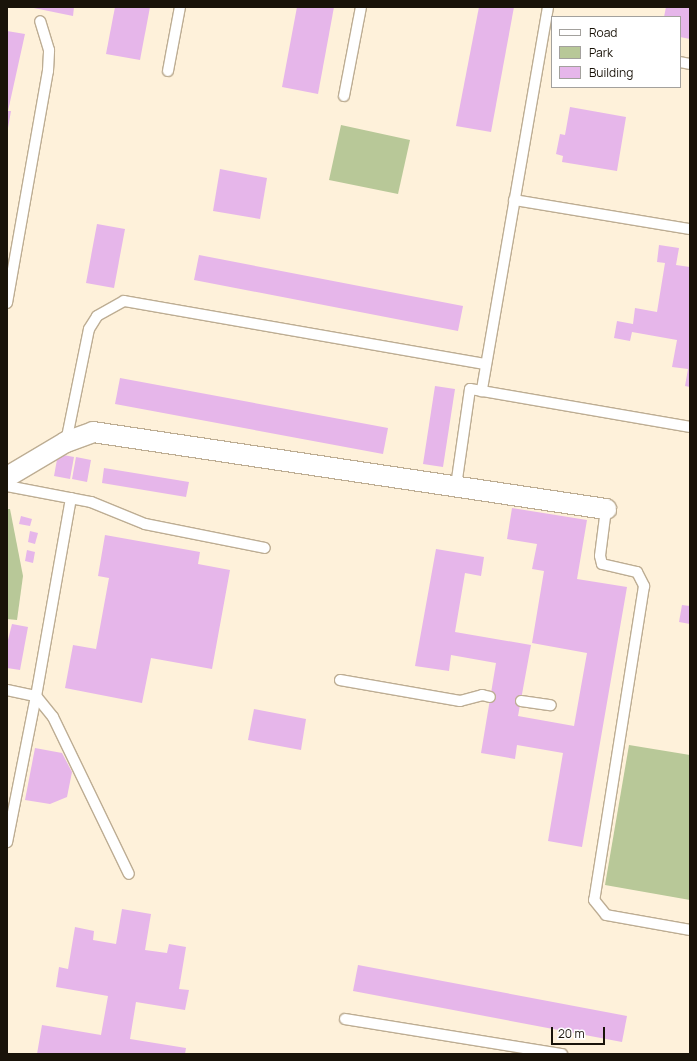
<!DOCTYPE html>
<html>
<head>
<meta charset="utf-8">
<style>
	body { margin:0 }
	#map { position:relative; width:697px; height:1061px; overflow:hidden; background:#fef1da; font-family:Manrope,sans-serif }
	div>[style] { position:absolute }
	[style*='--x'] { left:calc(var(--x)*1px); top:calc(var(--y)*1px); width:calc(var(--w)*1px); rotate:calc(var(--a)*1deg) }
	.green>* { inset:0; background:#b8c898 }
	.building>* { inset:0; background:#e6b6ea }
	.roads { filter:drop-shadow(1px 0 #bdad93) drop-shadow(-1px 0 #bdad93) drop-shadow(0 1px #bdad93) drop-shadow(0 -1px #bdad93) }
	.lane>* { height:10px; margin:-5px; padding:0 5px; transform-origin:5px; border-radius:5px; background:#fff }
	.street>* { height:20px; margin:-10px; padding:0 10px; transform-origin:10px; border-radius:10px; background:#fff }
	span { translate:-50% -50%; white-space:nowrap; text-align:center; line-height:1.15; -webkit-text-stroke:3px #fff; paint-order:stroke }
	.frame { position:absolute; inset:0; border:8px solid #191309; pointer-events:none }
	.legend { position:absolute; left:551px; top:16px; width:130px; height:72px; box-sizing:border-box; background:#fff; border:1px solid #a3a19d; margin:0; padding:5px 7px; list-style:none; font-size:12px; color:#191309 }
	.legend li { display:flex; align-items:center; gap:8px; height:20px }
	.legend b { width:20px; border:1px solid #a3a19d }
	.scale { position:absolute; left:551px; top:1027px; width:54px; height:18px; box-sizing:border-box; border:2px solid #191309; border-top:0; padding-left:5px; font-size:12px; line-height:14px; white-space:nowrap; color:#191309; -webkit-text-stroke:3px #fff; paint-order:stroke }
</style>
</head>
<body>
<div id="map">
	<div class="green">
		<i style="clip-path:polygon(341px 125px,410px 140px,398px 194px,329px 180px)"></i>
		<i style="clip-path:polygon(7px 509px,10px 509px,23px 576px,17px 620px,7px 619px)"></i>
		<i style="clip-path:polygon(629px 745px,690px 755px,690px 900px,605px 885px)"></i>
	</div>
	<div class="building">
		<i style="clip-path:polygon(29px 7px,74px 7px,73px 16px)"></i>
		<i style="clip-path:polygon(115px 7px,150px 7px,140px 60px,106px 54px)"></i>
		<i style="clip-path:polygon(297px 7px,334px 7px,318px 94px,282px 87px)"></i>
		<i style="clip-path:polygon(479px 7px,514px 7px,491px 132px,456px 126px)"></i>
		<i style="clip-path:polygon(666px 7px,690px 7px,690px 39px,680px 37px,680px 17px,664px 17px)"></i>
		<i style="clip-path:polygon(7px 31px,25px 34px,8px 111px,11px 111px,8px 128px)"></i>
		<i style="clip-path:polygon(570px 107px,626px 117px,617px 171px,562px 162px,563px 156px,556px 154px,560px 134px,565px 135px)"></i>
		<i style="clip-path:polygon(220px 169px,267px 178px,260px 219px,213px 211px)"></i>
		<i style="clip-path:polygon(97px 224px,125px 229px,114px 288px,86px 283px)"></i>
		<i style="clip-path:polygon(659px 245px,679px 248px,676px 265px,690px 267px,690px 387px,685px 386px,688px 369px,672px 367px,677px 340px,632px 332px,630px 341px,614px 338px,617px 321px,633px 324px,635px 308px,657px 312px,665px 263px,657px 262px)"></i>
		<i style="clip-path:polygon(199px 255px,463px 306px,458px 331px,194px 280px)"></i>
		<i style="clip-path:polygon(120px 378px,388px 428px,383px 454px,115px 404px)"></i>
		<i style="clip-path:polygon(435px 386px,455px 389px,443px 467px,423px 464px)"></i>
		<i style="clip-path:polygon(58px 454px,74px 457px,70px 479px,54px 476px)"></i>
		<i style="clip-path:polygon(76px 457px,91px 460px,87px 482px,72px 479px)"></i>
		<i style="clip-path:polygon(104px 468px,189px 482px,186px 497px,102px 483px)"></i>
		<i style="clip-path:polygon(512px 508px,587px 520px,577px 579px,627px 587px,582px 847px,548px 841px,563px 753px,517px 745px,515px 759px,481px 753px,496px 663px,451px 655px,449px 671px,415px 666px,436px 549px,484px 557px,481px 576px,465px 573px,455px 632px,531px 645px,518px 716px,574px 726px,587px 653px,532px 643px,544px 571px,532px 569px,537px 544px,507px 539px)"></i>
		<i style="clip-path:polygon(21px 516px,32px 519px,30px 526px,19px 524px)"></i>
		<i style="clip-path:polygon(30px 531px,38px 533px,35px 544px,28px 542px)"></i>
		<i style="clip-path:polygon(105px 535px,200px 552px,198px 564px,230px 570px,212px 669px,151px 658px,142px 703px,65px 688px,73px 645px,96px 649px,109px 578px,98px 576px)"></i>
		<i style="clip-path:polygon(27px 550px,35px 552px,33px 563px,25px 561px)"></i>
		<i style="clip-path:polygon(682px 605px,690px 606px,690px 624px,679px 622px)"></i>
		<i style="clip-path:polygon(12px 624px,28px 627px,20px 670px,7px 668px,7px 644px)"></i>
		<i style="clip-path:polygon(254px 709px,306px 719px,301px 750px,248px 740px)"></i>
		<i style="clip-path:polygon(35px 748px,62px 753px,72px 772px,67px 797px,50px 804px,25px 800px)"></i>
		<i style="clip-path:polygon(122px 909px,151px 914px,145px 950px,167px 953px,169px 944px,186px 947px,179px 989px,189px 990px,185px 1010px,136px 1002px,130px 1039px,186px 1048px,185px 1054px,37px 1054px,42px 1025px,101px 1035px,108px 996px,56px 987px,59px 967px,68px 969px,75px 927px,94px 931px,93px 940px,116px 944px)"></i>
		<i style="clip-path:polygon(358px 965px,627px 1016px,622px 1042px,353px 991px)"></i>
	</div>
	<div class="roads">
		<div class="lane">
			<i style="--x:548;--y:7;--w:390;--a:99.8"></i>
			<i style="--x:482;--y:391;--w:211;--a:9.8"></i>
			<i style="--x:680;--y:62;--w:10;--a:11"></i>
			<i style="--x:168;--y:71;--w:65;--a:-79.4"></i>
			<i style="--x:344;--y:96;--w:91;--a:-79.2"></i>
			<i style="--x:514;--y:200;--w:178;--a:9.4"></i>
			<i style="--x:7;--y:303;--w:236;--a:-80"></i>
			<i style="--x:48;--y:71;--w:21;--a:-87"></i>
			<i style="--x:49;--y:50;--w:30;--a:-107"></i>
			<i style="--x:66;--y:442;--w:115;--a:-78.5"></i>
			<i style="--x:89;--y:329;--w:15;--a:-58"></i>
			<i style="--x:97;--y:316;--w:31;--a:-29"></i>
			<i style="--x:124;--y:301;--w:367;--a:9.9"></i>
			<i style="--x:7;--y:486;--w:86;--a:10.8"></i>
			<i style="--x:91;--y:502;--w:58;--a:22.2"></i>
			<i style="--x:145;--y:524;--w:122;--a:11.3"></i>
			<i style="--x:456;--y:486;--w:98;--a:-81.8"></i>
			<i style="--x:470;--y:389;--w:12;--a:9"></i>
			<i style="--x:71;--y:498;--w:201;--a:100"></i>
			<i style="--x:36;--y:696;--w:27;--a:51"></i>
			<i style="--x:53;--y:717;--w:174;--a:64.2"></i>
			<i style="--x:606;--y:509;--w:47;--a:97.3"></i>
			<i style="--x:600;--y:556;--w:8;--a:76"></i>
			<i style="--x:602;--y:564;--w:36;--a:13"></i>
			<i style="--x:637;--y:572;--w:16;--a:63"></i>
			<i style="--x:644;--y:586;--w:318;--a:99"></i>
			<i style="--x:594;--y:900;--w:19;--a:51"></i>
			<i style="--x:606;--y:915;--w:85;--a:10.1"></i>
			<i style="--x:340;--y:680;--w:122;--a:9.9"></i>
			<i style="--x:460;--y:701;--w:23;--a:-15"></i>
			<i style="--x:482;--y:695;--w:8;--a:14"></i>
			<i style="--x:7;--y:690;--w:30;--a:12"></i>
			<i style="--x:36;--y:696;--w:149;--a:101.2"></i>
			<i style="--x:521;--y:701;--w:30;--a:8"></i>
			<i style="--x:345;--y:1019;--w:220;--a:9.2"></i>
		</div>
		<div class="street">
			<i style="--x:7;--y:477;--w:69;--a:-30.7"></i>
			<i style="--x:66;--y:442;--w:29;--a:-20"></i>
			<i style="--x:93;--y:432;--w:519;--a:8.54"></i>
		</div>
	</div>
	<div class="frame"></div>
	<ul class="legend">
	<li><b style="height:5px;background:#fff"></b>Road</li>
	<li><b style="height:11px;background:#b8c898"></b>Park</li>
	<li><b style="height:11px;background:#e6b6ea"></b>Building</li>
	</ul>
	<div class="scale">20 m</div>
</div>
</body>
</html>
